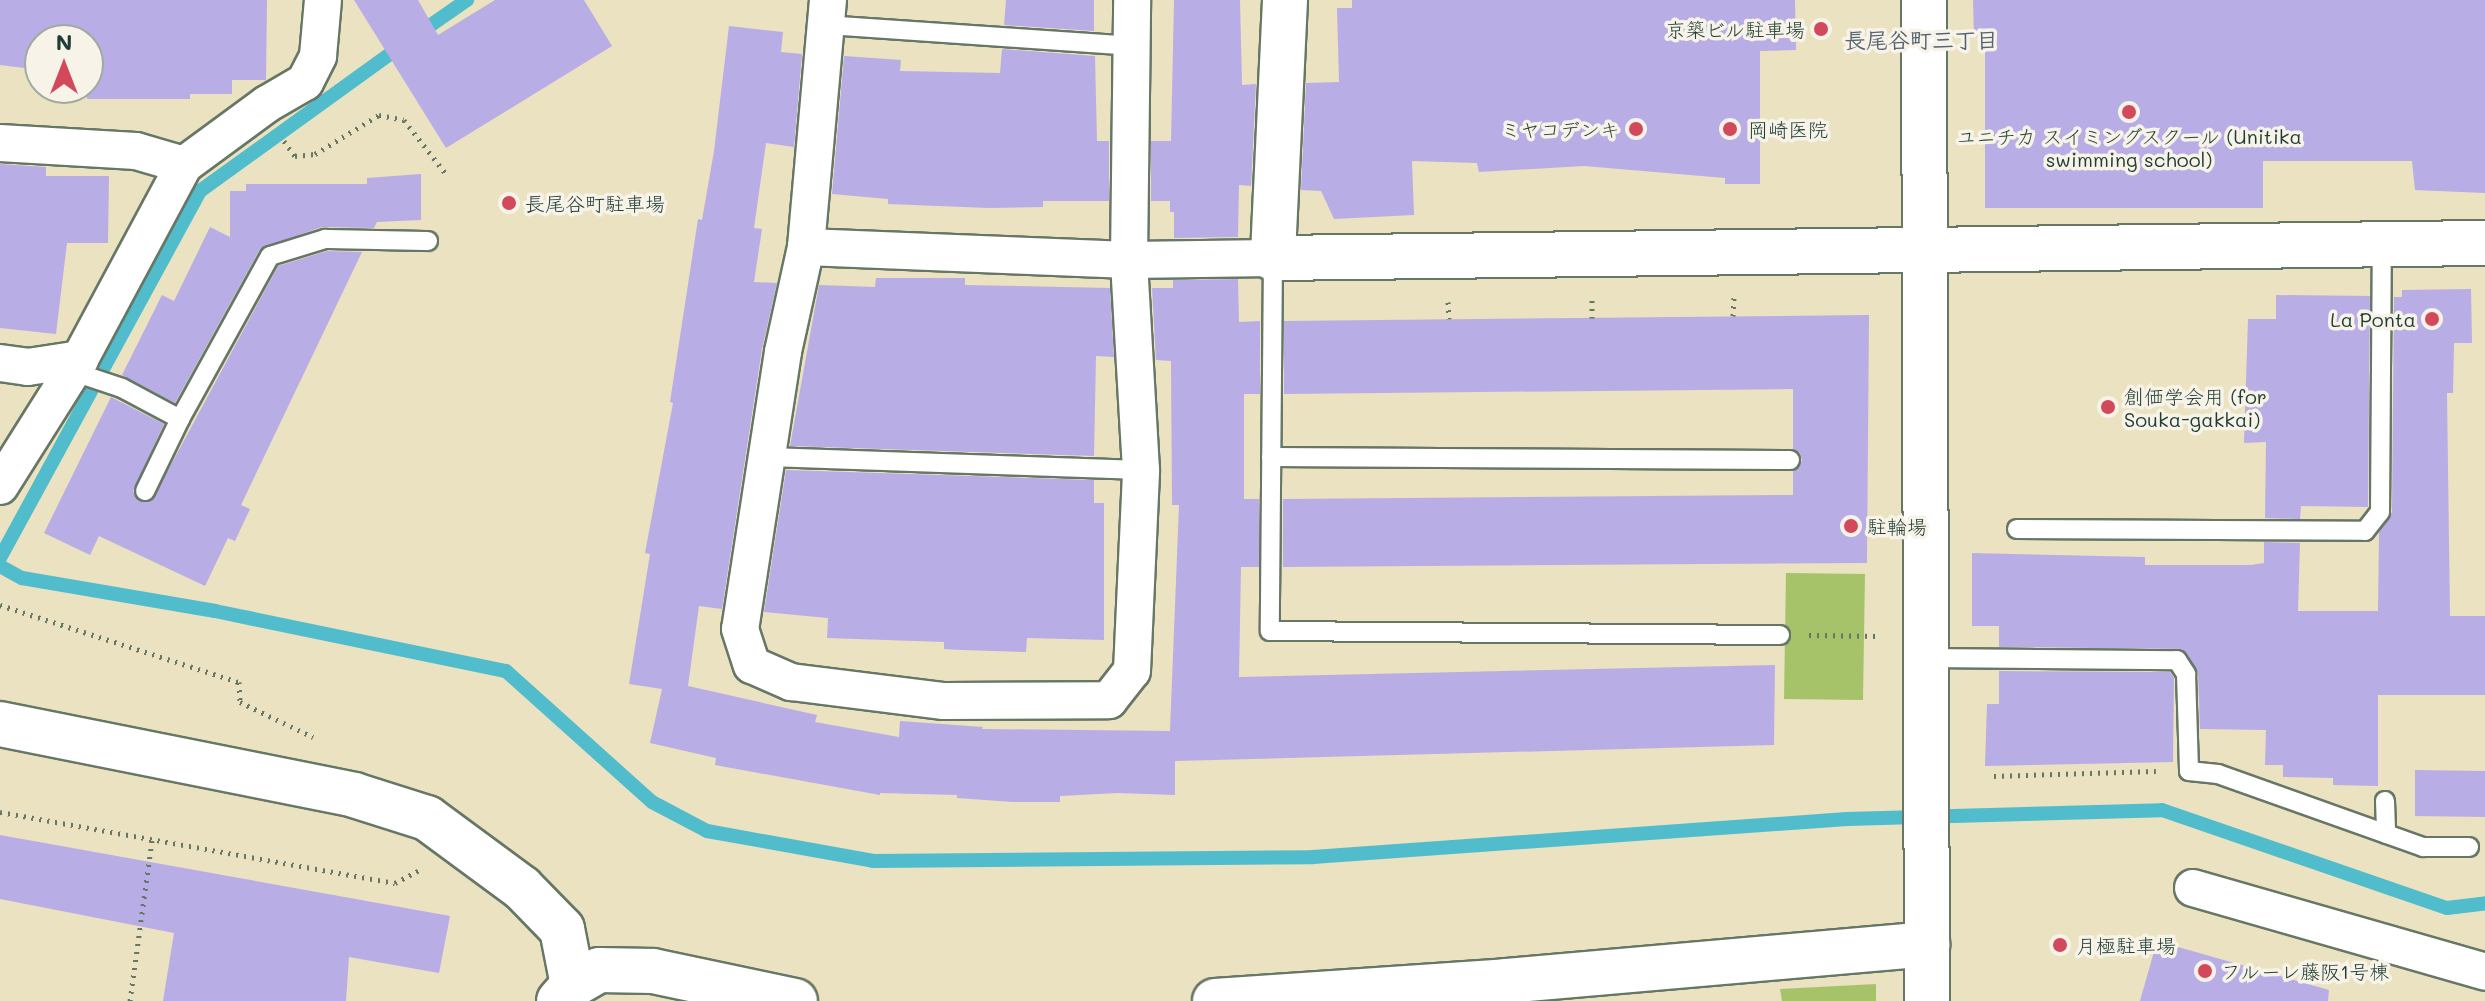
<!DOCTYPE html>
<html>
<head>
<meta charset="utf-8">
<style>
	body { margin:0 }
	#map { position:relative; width:2485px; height:1001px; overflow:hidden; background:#eae2c0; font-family:Mali,"Klee One",sans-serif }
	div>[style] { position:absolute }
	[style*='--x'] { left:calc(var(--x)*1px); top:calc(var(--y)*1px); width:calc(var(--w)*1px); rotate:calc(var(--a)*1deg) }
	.green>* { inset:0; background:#a6c36a }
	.stream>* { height:14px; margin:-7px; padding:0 7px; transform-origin:7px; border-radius:7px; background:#50bccc }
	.building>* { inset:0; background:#b9ade6 }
	.path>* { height:5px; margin-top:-2.5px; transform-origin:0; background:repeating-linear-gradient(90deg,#667765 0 2px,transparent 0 8px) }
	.roads { filter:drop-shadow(2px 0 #667765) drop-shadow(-2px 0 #667765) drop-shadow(0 2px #667765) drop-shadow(0 -2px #667765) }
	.service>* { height:18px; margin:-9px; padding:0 9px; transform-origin:9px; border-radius:9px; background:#fff }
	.minor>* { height:36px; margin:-18px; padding:0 18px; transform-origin:18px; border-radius:18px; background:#fff }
	.tertiary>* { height:44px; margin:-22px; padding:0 22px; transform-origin:22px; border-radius:22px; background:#fff }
	.dots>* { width:22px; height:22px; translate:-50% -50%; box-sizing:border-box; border:4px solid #f7f3e8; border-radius:50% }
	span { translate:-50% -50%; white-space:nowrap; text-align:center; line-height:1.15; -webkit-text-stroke:7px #f7f3e8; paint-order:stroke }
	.poi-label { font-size:20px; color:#1f3d34 }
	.right { translate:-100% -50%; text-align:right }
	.left { translate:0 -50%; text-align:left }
	.neighbourhood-label { font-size:22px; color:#556472; font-weight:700 }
	.north { position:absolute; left:24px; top:24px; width:80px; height:80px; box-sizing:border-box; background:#f7f3e8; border:2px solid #a1aaa0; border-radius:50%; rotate:0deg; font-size:22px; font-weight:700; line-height:32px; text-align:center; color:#1f3d34 }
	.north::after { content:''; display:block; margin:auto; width:28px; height:36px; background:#d1495b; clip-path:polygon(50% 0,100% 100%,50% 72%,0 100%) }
</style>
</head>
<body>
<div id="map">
	<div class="green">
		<i style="clip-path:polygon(1786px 573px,1865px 574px,1863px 700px,1784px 699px)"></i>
		<i style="clip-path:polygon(1876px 984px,1876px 1001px,1782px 1001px,1780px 989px)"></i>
	</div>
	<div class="stream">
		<i style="--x:418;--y:34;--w:60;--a:-34.8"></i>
		<i style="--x:0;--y:558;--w:418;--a:-61.4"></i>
		<i style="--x:200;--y:191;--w:248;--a:-35.8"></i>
		<i style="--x:0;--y:566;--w:25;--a:29"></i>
		<i style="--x:22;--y:578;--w:196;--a:9.7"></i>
		<i style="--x:215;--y:611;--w:297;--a:11.7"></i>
		<i style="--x:506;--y:671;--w:196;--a:41.9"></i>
		<i style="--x:652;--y:802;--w:62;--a:27.8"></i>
		<i style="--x:707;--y:831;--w:169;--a:10.2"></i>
		<i style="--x:873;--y:861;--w:440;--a:-0.5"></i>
		<i style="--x:1313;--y:857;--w:535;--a:-4.07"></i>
		<i style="--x:1847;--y:819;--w:315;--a:-1.6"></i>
		<i style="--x:2162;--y:810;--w:301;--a:19"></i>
		<i style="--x:2447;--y:908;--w:38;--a:-7"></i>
	</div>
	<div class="building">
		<i style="clip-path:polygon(0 0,267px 0,266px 80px,232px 80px,232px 94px,190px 94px,190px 99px,87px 99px,88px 40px,40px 40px,40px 70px,0 65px)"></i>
		<i style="clip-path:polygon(354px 0,418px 0,438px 35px,495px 0,584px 0,612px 46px,446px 148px)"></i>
		<i style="clip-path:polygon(1006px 0,1094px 0,1094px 31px,1004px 25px)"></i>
		<i style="clip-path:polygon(1174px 0,1240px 0,1242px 85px,1256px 84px,1251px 186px,1239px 185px,1238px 237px,1174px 238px,1174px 212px,1170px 212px,1170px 201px,1151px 201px,1151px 141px,1171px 141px)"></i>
		<i style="clip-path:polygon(1352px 0,1795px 0,1796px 50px,1760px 51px,1760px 184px,1725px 184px,1725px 178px,1584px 166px,1479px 172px,1477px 163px,1412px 161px,1414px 215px,1334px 219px,1321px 191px,1301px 190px,1306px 83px,1339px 82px,1337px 8px,1352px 8px)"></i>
		<i style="clip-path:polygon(1973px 0,2485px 0,2485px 193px,2415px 190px,2412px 161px,2263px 161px,2263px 208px,1985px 208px,1985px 37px,1974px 37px)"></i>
		<i style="clip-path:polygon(729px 26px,783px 32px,781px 52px,802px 54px,794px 147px,766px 143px,754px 228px,762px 229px,754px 282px,777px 283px,762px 349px,722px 609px,699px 606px,688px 686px,817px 715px,815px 722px,899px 737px,900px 721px,983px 727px,982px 729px,1170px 731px,1179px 505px,1172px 505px,1171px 361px,1156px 360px,1152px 288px,1173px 288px,1173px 280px,1238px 279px,1239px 322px,1260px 321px,1260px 394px,1244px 394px,1244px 499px,1259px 499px,1259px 567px,1241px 567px,1239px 677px,1775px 665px,1774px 745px,1175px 761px,1175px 795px,1118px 793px,1060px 796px,1060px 802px,1013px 802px,957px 798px,957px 795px,880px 793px,880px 795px,715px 765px,716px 758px,650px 743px,662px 689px,629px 684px,650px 554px,645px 553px,673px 403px,670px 402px,698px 219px,702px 220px,714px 151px)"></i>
		<i style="clip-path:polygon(1002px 49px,1095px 56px,1097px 141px,1109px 141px,1109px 201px,1043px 201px,1043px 207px,989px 208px,888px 204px,888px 199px,832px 194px,844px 56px,901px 60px,900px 71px,1000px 73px)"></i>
		<i style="clip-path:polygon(0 164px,46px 167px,46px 176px,109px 176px,108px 243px,67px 243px,56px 334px,0 328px)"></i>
		<i style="clip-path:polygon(421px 174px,421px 220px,377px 222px,374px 228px,322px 227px,260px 249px,175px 403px,122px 375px,162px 295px,174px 301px,210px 227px,230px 237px,230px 191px,246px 191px,246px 184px,367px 184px,367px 178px)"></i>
		<i style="clip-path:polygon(327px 251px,362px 252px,241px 505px,250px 509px,235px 541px,228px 538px,205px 586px,99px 536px,90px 555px,44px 533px,111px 397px,164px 424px,133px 491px,139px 501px,152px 500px,278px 266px)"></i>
		<i style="clip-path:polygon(876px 278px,965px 278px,965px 285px,1110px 288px,1114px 357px,1096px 356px,1094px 456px,790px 446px,819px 285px,875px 287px)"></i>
		<i style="clip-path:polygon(2471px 289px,2472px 343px,2454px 343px,2453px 393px,2447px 393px,2450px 616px,2485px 616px,2485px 695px,2378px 695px,2378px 786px,2333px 785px,2333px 778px,2283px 777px,2283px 765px,2265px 765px,2266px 730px,2200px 729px,2198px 673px,2182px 649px,1999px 647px,1999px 626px,1972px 626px,1972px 553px,2145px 557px,2145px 565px,2251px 565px,2264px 563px,2264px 542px,2300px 543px,2298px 611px,2378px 611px,2379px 532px,2392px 512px,2394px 297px,2402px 297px,2402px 290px)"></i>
		<i style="clip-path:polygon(2276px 295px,2370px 296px,2368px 507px,2301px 506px,2300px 519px,2265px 518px,2266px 442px,2244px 443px,2248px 319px,2276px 319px)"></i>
		<i style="clip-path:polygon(1869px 315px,1867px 563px,1283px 567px,1283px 499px,1793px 495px,1793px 471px,1802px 461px,1800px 453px,1793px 449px,1793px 389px,1284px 394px,1284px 321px)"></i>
		<i style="clip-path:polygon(786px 470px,1094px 480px,1094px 503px,1104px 503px,1104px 640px,1027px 638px,1026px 652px,962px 650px,944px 649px,944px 642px,827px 638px,828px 618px,764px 612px)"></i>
		<i style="clip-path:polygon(1999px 671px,2170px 672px,2174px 678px,2173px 762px,1985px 766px,1987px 704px,1999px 704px)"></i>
		<i style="clip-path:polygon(2415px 770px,2485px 771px,2485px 817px,2415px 816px)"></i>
		<i style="clip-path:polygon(0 835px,450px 916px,439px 973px,349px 957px,346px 1001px,163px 1001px,174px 933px,0 899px)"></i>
		<i style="clip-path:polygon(2157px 941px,2329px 990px,2328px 1001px,2140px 1001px)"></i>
	</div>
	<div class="path">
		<i style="--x:284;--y:141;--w:19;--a:54"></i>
		<i style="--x:295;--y:156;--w:20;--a:-6"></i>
		<i style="--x:315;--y:154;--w:75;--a:-31.4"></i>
		<i style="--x:379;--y:115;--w:25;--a:11"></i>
		<i style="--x:404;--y:120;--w:68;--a:52.1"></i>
		<i style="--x:1448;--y:302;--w:17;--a:87"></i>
		<i style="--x:1733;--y:316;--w:19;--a:-87"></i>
		<i style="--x:1592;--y:318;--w:20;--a:-90"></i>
		<i style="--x:0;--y:605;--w:251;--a:17.9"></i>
		<i style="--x:239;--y:682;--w:20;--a:87"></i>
		<i style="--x:240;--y:702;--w:81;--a:25.6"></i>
		<i style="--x:1809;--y:635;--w:70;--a:0.8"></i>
		<i style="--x:1994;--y:776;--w:162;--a:-1.8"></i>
		<i style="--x:0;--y:812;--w:401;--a:10.2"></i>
		<i style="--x:395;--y:883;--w:30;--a:-28"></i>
		<i style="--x:130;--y:1001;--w:162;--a:-82.2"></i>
	</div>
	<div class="roads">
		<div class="service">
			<i style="--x:826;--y:25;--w:307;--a:3.9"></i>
			<i style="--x:1273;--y:258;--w:373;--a:90.5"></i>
			<i style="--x:1270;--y:631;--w:510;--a:0.45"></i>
			<i style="--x:70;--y:377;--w:10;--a:-17"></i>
			<i style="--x:80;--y:374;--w:44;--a:18.4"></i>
			<i style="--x:122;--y:388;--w:66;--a:28.1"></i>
			<i style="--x:180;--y:419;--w:80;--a:115.9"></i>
			<i style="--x:180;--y:419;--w:186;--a:-61.1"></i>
			<i style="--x:270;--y:256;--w:58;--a:-17.2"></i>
			<i style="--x:325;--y:239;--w:103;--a:1.1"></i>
			<i style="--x:769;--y:457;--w:372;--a:2"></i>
			<i style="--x:1271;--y:457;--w:519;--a:0.33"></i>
			<i style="--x:2017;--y:529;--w:348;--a:0.3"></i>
			<i style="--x:2365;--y:531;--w:24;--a:-52"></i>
			<i style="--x:2380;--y:512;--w:268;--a:-89.6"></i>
			<i style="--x:1927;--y:658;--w:250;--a:0.5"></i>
			<i style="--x:2177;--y:660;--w:17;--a:57"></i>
			<i style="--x:2186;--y:674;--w:97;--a:88.2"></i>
			<i style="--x:2189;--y:771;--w:29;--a:6"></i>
			<i style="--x:2218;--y:774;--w:218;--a:19.6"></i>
			<i style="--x:2423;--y:847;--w:46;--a:0"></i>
			<i style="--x:2385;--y:801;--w:33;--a:88"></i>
		</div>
		<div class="minor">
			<i style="--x:828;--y:0;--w:248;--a:95.1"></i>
			<i style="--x:806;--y:247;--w:107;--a:102.4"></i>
			<i style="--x:783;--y:352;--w:280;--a:98.8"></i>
			<i style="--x:740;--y:629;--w:38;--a:72"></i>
			<i style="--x:752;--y:665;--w:43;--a:23.6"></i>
			<i style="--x:791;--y:682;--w:154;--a:7.1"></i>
			<i style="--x:944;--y:701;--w:165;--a:-0.3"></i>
			<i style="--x:1109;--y:700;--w:37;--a:-52"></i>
			<i style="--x:1132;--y:671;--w:201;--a:-87.4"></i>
			<i style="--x:1141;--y:470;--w:210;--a:-93.3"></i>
			<i style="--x:1129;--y:260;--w:260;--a:-89.3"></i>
			<i style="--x:0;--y:143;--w:136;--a:3.4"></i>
			<i style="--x:136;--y:151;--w:50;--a:16.3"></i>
			<i style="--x:806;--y:247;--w:323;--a:2.3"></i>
			<i style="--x:1129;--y:260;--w:144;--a:-0.8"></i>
			<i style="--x:0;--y:363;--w:28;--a:8"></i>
			<i style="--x:28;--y:367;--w:53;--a:-8.7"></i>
			<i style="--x:0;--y:486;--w:150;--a:-57.8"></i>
			<i style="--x:80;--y:359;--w:220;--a:-61.8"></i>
			<i style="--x:184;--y:165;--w:103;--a:-36.3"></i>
			<i style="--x:267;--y:104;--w:44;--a:-30.1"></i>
			<i style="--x:305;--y:82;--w:29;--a:-63"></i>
			<i style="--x:318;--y:56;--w:56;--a:-84.9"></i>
			<i style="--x:2193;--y:888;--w:304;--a:16"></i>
		</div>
		<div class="tertiary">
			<i style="--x:1285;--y:0;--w:258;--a:92.7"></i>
			<i style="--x:1273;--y:258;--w:1212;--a:-0.71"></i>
			<i style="--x:1924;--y:0;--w:1001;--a:89.83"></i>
			<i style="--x:0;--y:724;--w:361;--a:11.3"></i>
			<i style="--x:354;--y:795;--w:77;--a:17.5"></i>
			<i style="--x:427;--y:818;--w:118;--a:36.4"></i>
			<i style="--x:522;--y:888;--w:57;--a:45.7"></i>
			<i style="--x:562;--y:929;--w:57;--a:78.9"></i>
			<i style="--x:559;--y:1001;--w:21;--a:-49"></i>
			<i style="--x:573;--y:985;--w:30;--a:-30"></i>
			<i style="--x:599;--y:970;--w:54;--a:1.1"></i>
			<i style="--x:653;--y:971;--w:145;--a:11.9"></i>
			<i style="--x:1215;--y:1001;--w:292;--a:-3.9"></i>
			<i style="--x:1506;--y:981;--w:423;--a:-5"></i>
		</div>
	</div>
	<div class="dots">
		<i style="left:1821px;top:29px;background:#d1495b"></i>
		<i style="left:2129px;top:112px;background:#d1495b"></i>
		<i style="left:1636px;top:129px;background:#d1495b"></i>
		<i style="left:1730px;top:129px;background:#d1495b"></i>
		<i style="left:509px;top:203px;background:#d1495b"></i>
		<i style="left:2432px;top:319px;background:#d1495b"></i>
		<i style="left:2108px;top:407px;background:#d1495b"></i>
		<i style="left:1851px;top:526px;background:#d1495b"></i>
		<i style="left:2060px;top:945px;background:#d1495b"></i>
		<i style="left:2205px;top:971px;background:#d1495b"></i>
	</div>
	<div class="poi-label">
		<span class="right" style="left:1805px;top:29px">京築ビル駐車場</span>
		<span class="right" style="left:1620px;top:129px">ミヤコデンキ</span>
		<span class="left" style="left:1748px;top:129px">岡崎医院</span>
		<span style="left:2129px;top:148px">ユニチカ スイミングスクール (Unitika<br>swimming school)</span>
		<span class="left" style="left:525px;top:203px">長尾谷町駐車場</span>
		<span class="right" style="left:2416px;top:319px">La Ponta</span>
		<span class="left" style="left:2124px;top:408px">創価学会用 (for<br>Souka-gakkai)</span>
		<span class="left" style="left:1867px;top:526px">駐輪場</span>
		<span class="left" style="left:2076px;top:945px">月極駐車場</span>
		<span class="left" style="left:2221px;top:971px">フルーレ藤阪1号棟</span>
	</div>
	<div class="neighbourhood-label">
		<span style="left:1921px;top:40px">長尾谷町三丁目</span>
	</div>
	<div class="north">N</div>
</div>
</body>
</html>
